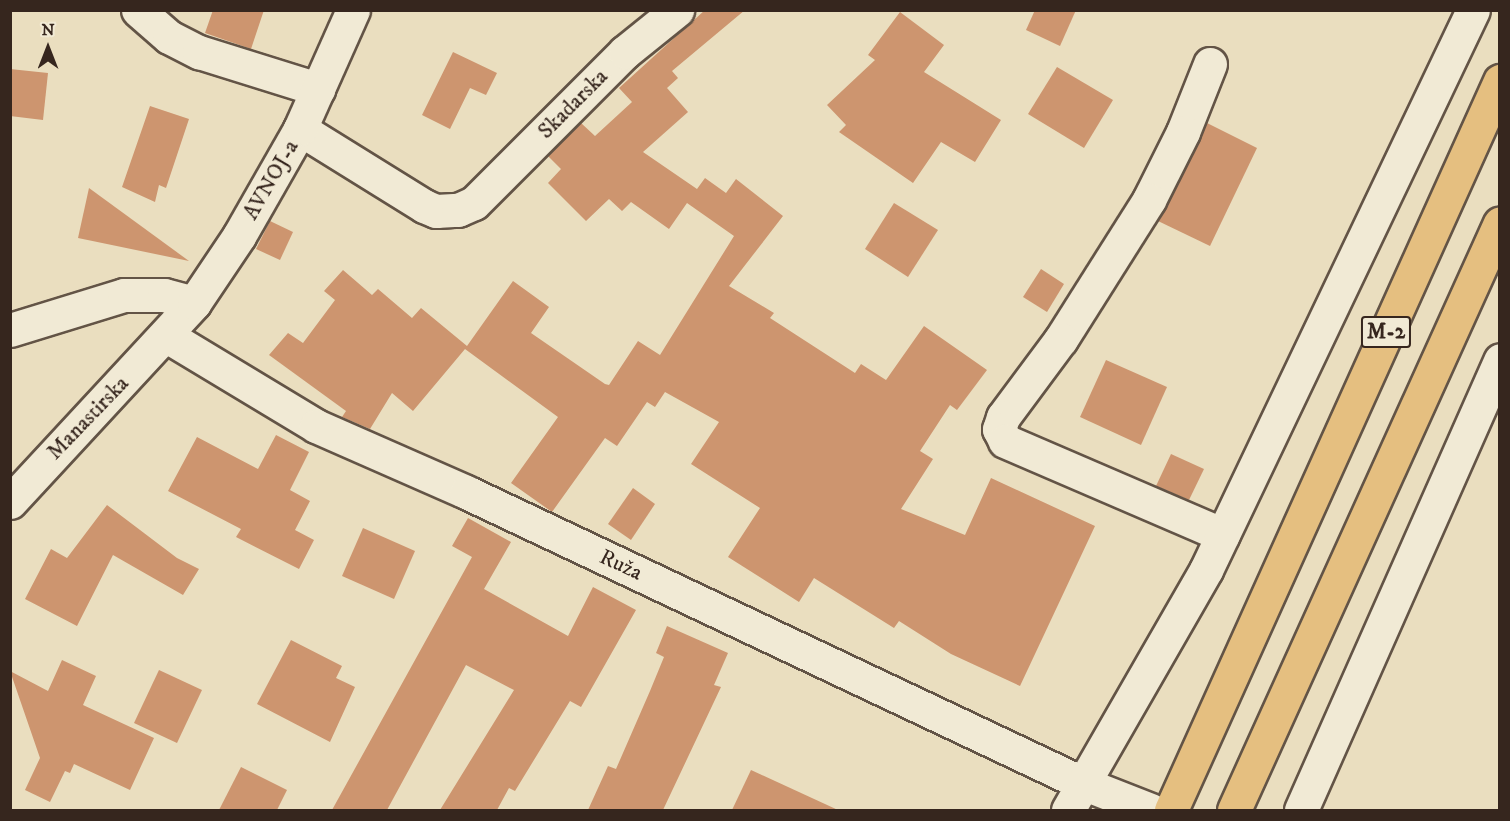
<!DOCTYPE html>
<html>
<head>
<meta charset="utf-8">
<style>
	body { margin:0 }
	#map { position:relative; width:1510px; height:821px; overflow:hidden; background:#eadebf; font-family:"IM FELL DW Pica",serif }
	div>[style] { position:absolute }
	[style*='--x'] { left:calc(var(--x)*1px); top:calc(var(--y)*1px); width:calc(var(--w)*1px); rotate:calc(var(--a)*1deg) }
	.building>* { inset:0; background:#cd956f }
	.roads { filter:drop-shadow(2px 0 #635446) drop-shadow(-2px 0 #635446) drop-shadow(0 2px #635446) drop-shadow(0 -2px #635446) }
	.minor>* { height:33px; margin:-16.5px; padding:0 16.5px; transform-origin:16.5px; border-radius:16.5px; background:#f1ead5 }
	.primary>* { height:33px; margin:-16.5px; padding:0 16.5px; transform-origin:16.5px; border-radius:16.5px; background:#e5bf80 }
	span { translate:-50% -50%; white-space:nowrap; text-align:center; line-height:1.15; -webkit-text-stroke:6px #f1ead5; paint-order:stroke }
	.shield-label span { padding:2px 4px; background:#f1ead5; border:2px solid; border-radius:4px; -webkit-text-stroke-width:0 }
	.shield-label { font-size:21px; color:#36261e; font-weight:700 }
	.street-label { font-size:22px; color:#36261e }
	.frame { position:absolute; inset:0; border:12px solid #36261e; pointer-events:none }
	.north { position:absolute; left:18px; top:18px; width:60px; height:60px; -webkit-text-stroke:4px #f1ead5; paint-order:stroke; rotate:0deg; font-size:16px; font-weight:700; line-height:24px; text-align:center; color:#36261e }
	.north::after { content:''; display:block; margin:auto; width:21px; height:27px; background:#36261e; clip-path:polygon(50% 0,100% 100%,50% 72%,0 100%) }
</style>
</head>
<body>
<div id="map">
	<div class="building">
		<i style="clip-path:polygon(213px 10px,264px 10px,251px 49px,205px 33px)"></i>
		<i style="clip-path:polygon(705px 10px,745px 10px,672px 71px,678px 78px,667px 88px,688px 112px,643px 152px,697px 189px,705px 178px,726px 193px,736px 179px,783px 216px,729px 286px,774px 313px,770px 318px,855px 373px,861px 364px,886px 380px,924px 326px,987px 370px,957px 410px,950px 405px,920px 451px,933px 459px,901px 509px,965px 535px,991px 478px,1095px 526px,1020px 686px,951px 654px,899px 621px,894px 628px,814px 578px,799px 602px,728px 557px,760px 508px,691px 464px,719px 422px,665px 392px,655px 407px,647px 402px,617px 446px,605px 438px,552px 512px,511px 483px,558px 417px,465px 349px,413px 411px,392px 393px,370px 429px,342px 417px,346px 411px,269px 355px,288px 333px,303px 343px,335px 300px,324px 291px,343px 270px,372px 295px,378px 289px,412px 318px,421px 308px,467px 346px,513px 281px,549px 307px,531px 333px,605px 384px,609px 385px,638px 341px,660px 355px,734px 236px,687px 203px,669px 229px,631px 202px,622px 211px,609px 199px,586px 221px,548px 183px,561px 169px,548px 156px,581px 123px,595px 136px,632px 102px,619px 88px)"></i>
		<i style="clip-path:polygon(1035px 10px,1076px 10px,1060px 46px,1026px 30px)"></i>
		<i style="clip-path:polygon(900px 12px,944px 45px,924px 72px,1001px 120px,975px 162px,941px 142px,913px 183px,839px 132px,846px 125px,827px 105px,875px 60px,868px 55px)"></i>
		<i style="clip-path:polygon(453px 52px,497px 73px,486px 95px,470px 88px,450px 129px,422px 115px)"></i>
		<i style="clip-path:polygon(1057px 67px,1113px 100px,1084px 148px,1028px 114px)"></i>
		<i style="clip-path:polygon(10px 69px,48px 73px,43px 120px,10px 116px)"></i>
		<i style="clip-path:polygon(150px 106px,189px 119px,166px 188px,159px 185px,155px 202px,122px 187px)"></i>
		<i style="clip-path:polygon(1207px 123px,1257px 148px,1210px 246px,1158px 221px)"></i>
		<i style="clip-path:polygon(89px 188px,189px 261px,78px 238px)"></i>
		<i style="clip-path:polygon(894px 203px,938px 230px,908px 277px,865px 249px)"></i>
		<i style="clip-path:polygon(270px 221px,293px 232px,280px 260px,256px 249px)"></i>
		<i style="clip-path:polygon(1041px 269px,1064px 284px,1047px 312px,1023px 297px)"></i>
		<i style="clip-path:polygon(1106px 360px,1167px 387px,1141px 445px,1080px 417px)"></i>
		<i style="clip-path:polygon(276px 435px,309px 452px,290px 490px,310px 501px,295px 530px,314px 540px,299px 569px,236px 537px,241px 529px,168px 491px,197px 437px,258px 469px)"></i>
		<i style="clip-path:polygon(1171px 454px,1204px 469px,1189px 500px,1156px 486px)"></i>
		<i style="clip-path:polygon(633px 488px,655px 504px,631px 540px,608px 524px)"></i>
		<i style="clip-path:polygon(107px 505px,177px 558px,199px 569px,183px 595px,113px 555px,77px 626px,25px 599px,51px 549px,67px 558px)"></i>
		<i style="clip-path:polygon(468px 518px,511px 542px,484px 589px,568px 636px,593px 587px,636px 610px,581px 707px,570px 701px,515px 791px,509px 788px,497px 810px,440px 810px,514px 690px,466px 665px,387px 810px,332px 810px,472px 557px,452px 546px)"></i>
		<i style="clip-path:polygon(363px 528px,415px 551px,394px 599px,342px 576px)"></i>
		<i style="clip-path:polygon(667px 626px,728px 653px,714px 685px,721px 687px,663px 810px,588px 810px,608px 766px,616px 769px,650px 691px,664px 657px,656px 653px)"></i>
		<i style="clip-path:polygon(291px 640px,342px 666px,336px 678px,355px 687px,330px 742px,257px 704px)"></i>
		<i style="clip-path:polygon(62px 660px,96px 676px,83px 705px,154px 738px,130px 790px,74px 764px,70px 773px,65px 771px,50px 802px,25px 790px,40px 758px,10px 671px,48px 691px)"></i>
		<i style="clip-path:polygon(159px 670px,202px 690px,177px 743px,134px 723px)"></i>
		<i style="clip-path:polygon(241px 767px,287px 790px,277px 810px,219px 810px)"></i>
		<i style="clip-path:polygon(751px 770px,838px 810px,732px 810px)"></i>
	</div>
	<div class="roads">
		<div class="minor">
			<i style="--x:138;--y:10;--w:41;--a:41.1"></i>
			<i style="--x:169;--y:37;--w:34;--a:27"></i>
			<i style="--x:199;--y:52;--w:125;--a:17.3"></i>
			<i style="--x:1210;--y:64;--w:73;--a:111.7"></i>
			<i style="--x:1183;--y:132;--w:76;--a:116.6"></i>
			<i style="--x:1149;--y:200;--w:165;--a:122.3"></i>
			<i style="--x:1061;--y:339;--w:97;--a:126.6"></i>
			<i style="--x:1003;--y:417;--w:13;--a:108"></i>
			<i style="--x:999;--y:429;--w:13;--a:63"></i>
			<i style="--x:1005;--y:441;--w:237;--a:23.3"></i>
			<i style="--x:300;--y:129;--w:146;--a:31.8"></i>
			<i style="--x:424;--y:206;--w:13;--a:23"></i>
			<i style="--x:436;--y:211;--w:22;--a:-3"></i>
			<i style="--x:458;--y:210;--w:17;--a:-24"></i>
			<i style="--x:474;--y:203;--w:214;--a:-45"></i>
			<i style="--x:625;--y:52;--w:67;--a:-38.9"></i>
			<i style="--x:10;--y:330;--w:119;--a:-17.1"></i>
			<i style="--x:124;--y:295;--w:40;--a:0"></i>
			<i style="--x:164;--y:295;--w:31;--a:15"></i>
			<i style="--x:167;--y:336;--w:174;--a:31.1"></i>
			<i style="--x:316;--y:426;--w:164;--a:23.7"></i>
			<i style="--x:466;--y:492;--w:681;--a:25.29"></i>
			<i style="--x:1082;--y:783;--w:74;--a:21.4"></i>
			<i style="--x:10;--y:502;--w:271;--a:-47.2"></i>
			<i style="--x:194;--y:303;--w:81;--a:-56.1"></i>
			<i style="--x:239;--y:236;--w:123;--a:-60.3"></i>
			<i style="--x:300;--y:129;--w:130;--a:-66"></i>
			<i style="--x:1068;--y:810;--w:277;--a:-60.1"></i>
			<i style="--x:1206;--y:570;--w:620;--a:-64.51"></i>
			<i style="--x:1301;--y:810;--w:492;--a:-66.1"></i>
		</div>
		<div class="primary">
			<i style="--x:1171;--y:810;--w:800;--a:-65.71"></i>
			<i style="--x:1234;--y:810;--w:644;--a:-65.62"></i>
		</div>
	</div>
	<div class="shield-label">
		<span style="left:1386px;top:332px">M-2</span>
	</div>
	<div class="street-label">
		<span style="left:573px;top:104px;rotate:-45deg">Skadarska</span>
		<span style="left:271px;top:180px;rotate:-60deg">AVNOJ-a</span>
		<span style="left:88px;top:418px;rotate:-46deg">Manastirska</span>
		<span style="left:621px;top:565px;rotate:25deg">Ruža</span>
	</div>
	<div class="frame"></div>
	<div class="north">N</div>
</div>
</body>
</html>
